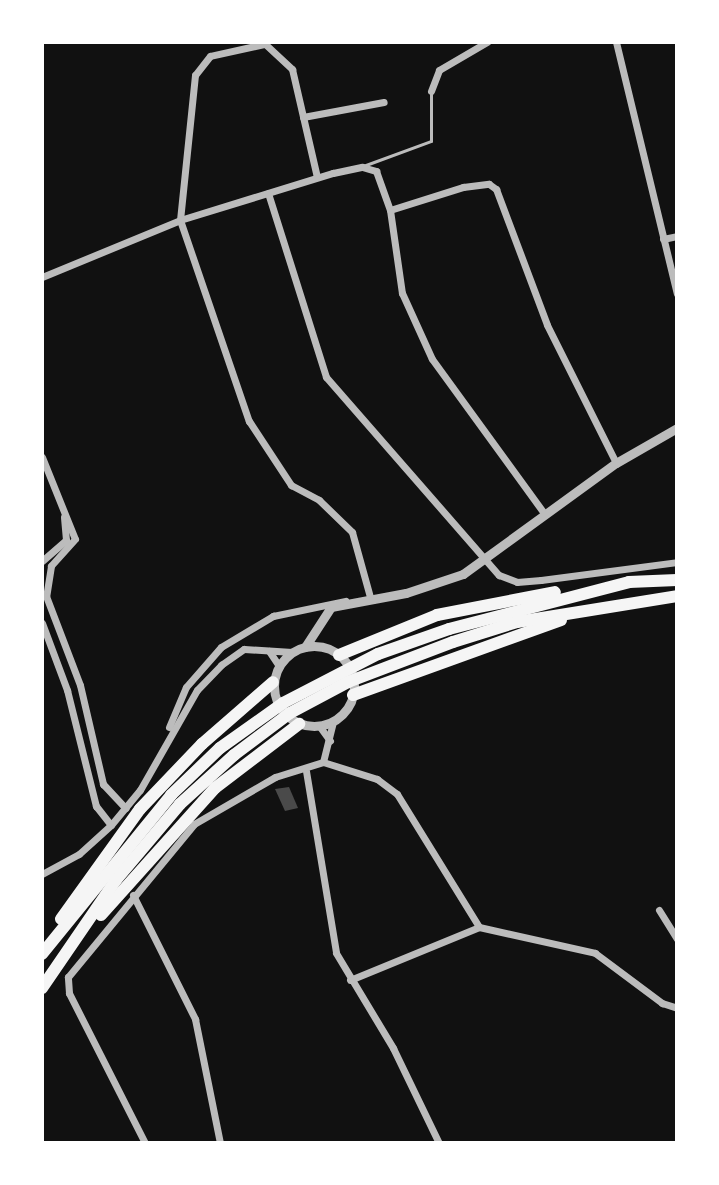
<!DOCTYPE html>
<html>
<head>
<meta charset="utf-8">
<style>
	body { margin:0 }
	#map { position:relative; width:719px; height:1185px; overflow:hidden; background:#111; font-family:Raleway,sans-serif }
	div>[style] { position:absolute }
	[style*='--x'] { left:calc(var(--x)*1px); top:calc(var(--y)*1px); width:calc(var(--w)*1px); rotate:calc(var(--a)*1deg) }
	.building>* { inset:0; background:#4a4a4a }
	.service>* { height:3px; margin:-1.5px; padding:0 1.5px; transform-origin:1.5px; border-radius:1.5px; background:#bcbcbc }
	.minor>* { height:7px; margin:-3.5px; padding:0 3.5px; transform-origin:3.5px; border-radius:3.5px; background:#bcbcbc }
	.tertiary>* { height:9px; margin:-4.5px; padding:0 4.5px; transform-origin:4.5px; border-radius:4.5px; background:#bcbcbc }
	.tertiary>.ring { margin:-4.5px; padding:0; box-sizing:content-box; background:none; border:9px solid #bcbcbc; border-radius:50% }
	.trunk>* { height:12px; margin:-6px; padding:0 6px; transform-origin:6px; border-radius:6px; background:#f5f5f5 }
	span { translate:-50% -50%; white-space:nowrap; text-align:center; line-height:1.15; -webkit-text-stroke:7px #fff; paint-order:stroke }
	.frame { position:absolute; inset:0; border:44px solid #fff; pointer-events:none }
</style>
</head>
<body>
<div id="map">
	<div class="building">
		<i style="clip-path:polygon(289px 787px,298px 808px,285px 811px,275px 789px)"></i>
	</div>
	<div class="service">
		<i style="--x:363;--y:166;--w:72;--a:-20.2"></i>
		<i style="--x:431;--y:141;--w:50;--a:-90"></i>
	</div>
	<div class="minor">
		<i style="--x:263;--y:42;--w:40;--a:43"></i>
		<i style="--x:292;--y:69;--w:111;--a:77"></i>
		<i style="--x:616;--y:42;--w:259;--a:76.4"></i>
		<i style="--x:264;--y:44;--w:55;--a:167.5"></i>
		<i style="--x:210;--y:56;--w:24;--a:128"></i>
		<i style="--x:195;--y:75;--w:146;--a:95.9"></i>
		<i style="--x:180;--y:220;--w:213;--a:71.1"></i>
		<i style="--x:249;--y:421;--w:77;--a:56.7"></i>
		<i style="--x:291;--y:485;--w:32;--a:28"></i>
		<i style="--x:319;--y:500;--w:46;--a:44.1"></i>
		<i style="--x:352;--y:532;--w:67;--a:74.5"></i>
		<i style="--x:431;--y:91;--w:22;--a:-69"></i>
		<i style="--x:439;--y:70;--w:56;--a:-30.3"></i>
		<i style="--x:303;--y:117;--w:82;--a:-10.5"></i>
		<i style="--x:268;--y:193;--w:193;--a:72.5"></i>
		<i style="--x:326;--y:377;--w:263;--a:48.9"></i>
		<i style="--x:499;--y:575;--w:19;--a:21"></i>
		<i style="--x:517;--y:582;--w:24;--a:-5"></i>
		<i style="--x:541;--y:580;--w:137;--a:-7.5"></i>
		<i style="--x:390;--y:210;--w:77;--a:-17.5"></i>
		<i style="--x:463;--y:187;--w:26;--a:-7"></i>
		<i style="--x:489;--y:184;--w:9;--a:36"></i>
		<i style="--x:496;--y:189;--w:145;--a:69.4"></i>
		<i style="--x:547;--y:325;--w:154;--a:63.4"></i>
		<i style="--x:663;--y:239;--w:14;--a:-12"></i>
		<i style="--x:42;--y:277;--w:149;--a:-22.4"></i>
		<i style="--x:180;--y:220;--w:160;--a:-17.1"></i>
		<i style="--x:333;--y:173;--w:30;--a:-12"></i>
		<i style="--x:362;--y:167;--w:15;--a:16"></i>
		<i style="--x:376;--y:171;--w:41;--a:70.3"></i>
		<i style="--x:390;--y:210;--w:84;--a:81.8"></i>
		<i style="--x:402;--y:293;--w:72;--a:65.6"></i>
		<i style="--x:432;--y:359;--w:190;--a:54"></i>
		<i style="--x:42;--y:457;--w:88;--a:68.1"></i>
		<i style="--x:75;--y:539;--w:36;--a:132"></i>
		<i style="--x:51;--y:566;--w:30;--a:99"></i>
		<i style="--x:46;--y:596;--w:95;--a:69.1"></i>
		<i style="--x:80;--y:685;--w:102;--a:76.9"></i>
		<i style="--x:103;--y:784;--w:33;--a:47"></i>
		<i style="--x:42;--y:561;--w:32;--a:-41"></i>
		<i style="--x:66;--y:540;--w:23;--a:-95"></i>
		<i style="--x:42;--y:623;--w:72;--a:69.5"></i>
		<i style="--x:67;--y:690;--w:120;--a:76"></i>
		<i style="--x:96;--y:806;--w:24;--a:52"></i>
		<i style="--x:269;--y:651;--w:18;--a:56"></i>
		<i style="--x:169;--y:727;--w:43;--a:-67"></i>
		<i style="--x:186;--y:687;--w:53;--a:-48.8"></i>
		<i style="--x:221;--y:647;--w:61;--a:-30.8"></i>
		<i style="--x:273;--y:616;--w:74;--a:-11.8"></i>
		<i style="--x:320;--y:727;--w:17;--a:54"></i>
		<i style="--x:323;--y:762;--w:57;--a:17.5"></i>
		<i style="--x:377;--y:779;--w:25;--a:37"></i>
		<i style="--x:397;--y:794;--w:156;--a:58.3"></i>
		<i style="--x:479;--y:927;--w:119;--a:12.6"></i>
		<i style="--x:595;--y:953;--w:84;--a:36.7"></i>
		<i style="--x:662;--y:1003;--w:16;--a:18"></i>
		<i style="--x:306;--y:771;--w:184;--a:80.6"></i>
		<i style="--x:336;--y:953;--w:111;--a:59"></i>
		<i style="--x:393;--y:1048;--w:106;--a:64.2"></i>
		<i style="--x:42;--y:874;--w:42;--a:-28.4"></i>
		<i style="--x:79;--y:854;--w:43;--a:-42.2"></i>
		<i style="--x:111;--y:825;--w:45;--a:-50.4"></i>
		<i style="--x:140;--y:790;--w:115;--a:-60.3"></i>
		<i style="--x:197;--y:690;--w:35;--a:-46"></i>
		<i style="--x:221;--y:665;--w:28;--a:-35"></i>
		<i style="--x:244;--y:649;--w:48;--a:3.6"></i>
		<i style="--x:133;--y:895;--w:139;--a:63.4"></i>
		<i style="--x:195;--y:1019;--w:126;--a:78.6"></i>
		<i style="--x:659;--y:910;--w:34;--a:58"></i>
		<i style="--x:350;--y:980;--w:139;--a:-22.3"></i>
		<i style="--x:145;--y:1143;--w:168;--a:-116.9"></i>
		<i style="--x:69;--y:993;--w:16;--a:-94"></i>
		<i style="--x:68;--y:977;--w:198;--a:-50.5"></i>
		<i style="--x:194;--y:824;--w:94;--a:-30.1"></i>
		<i style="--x:275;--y:777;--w:50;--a:-17.4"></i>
		<i style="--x:323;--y:762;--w:41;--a:-76"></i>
	</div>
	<div class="tertiary">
		<i class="ring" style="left:274px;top:646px;width:71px;height:71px"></i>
		<i style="--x:305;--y:647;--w:48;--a:-57"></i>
		<i style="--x:331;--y:607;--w:76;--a:-10.6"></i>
		<i style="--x:406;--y:593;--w:60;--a:-18.4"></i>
		<i style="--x:463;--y:574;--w:189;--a:-36"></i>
		<i style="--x:616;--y:463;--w:70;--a:-29.8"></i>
	</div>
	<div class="trunk">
		<i style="--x:339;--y:655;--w:106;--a:-22.2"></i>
		<i style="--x:437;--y:615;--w:120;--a:-11"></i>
		<i style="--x:353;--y:695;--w:221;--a:-19.8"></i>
		<i style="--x:101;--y:915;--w:171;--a:-48.1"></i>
		<i style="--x:215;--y:788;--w:106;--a:-37.3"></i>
		<i style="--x:61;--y:919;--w:135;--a:-54.3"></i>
		<i style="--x:140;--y:809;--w:90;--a:-46.4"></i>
		<i style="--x:202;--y:744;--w:94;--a:-41.1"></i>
		<i style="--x:42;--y:954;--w:205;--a:-50.9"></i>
		<i style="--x:171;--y:795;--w:68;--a:-43.8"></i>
		<i style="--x:220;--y:748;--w:77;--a:-35.5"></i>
		<i style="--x:283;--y:703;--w:107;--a:-27.3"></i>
		<i style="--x:378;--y:654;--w:75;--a:-19.4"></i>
		<i style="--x:449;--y:629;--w:186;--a:-14.6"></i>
		<i style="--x:629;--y:582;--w:48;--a:-2.4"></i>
		<i style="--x:42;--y:988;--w:131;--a:-55.6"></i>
		<i style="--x:116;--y:880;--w:99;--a:-49.9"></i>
		<i style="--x:180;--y:804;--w:73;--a:-42.2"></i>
		<i style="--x:234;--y:755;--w:70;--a:-36.9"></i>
		<i style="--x:290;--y:713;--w:66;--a:-28.1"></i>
		<i style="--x:348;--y:682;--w:112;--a:-20.9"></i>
		<i style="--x:453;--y:642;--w:67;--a:-17.4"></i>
		<i style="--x:517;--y:622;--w:162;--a:-9.2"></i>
	</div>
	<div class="frame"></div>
</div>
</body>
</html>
